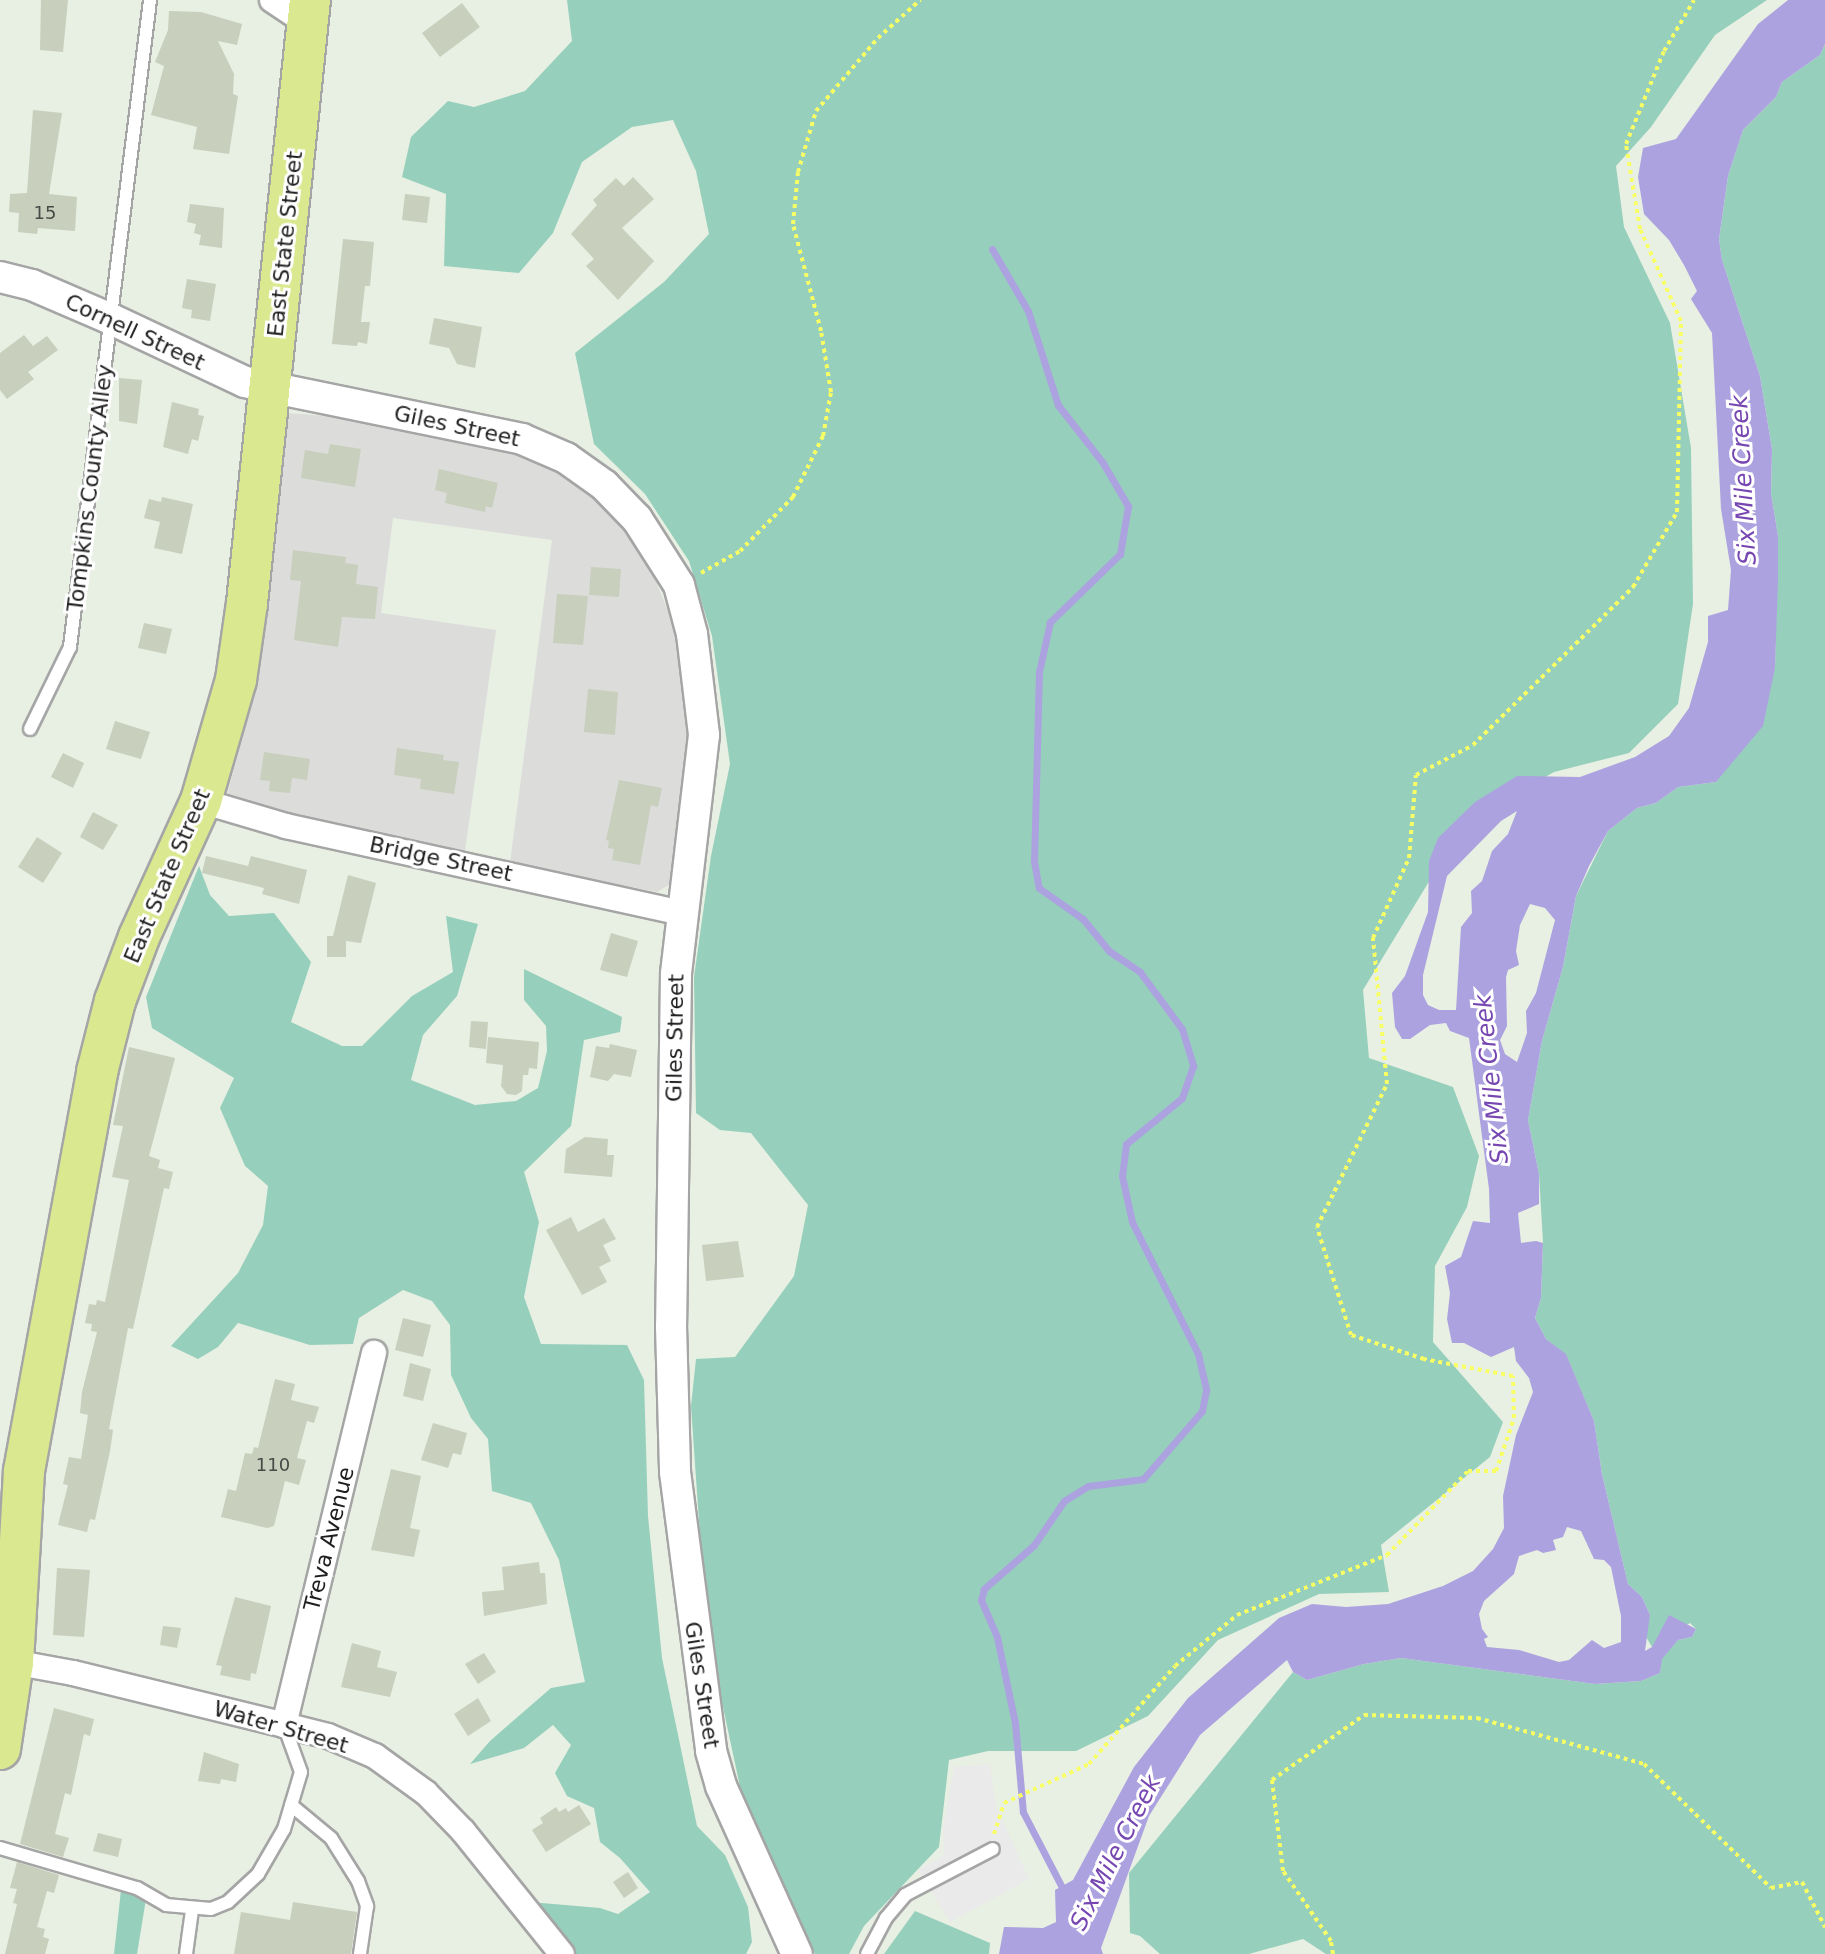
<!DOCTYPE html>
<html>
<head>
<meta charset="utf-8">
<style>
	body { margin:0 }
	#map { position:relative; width:1825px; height:1954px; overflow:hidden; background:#e8efe3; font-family:"DejaVu Sans",sans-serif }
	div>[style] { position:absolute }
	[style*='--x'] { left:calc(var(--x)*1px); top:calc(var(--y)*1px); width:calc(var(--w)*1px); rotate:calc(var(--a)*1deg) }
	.residential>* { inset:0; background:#dcdcdb }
	.forest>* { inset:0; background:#96d0bc }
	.parking>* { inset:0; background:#eaeaea }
	.water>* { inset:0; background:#aca2df }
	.stream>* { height:7px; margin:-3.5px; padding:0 3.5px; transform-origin:3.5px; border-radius:3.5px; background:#aca2df }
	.building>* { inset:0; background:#c8cfbc }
	.path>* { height:4px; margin-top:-2px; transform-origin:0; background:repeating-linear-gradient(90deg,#f8ff65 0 4px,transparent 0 8px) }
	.roads { filter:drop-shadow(2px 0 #a5a5a5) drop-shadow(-2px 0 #a5a5a5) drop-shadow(0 2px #a5a5a5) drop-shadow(0 -2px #a5a5a5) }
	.service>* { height:12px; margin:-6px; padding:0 6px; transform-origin:6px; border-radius:6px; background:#fff }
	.minor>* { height:24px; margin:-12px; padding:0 12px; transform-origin:12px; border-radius:12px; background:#fff }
	.tertiary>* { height:30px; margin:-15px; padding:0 15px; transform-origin:15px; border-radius:15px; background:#fff }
	.trunk>* { height:40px; margin:-20px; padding:0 20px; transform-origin:20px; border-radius:20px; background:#dae890 }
	span { translate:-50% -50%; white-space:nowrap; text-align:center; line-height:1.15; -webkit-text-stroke:6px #fff; paint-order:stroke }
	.number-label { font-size:18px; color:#484a46 }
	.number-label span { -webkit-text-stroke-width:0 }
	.street-label { font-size:22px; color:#1e1e1e }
	.water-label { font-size:24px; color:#7646b1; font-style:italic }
</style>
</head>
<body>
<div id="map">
	<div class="residential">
		<i style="clip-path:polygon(287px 413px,339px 417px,510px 452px,552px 470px,596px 501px,630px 536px,652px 572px,677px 633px,689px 705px,690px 766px,672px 883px,657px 892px,510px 863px,552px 540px,393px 518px,381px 613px,496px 630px,465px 851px,230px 802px,227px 795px,258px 680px)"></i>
	</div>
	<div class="forest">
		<i style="clip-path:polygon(567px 0,1767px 0,1715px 35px,1651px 127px,1616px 166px,1624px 227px,1670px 323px,1691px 448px,1693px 604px,1678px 704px,1629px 753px,1554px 772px,1464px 824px,1363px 990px,1369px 1058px,1453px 1087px,1479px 1156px,1467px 1207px,1435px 1266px,1433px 1342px,1503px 1422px,1490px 1457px,1381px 1545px,1389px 1592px,1319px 1594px,1218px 1640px,1148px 1716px,1076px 1751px,988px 1751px,949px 1760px,939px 1847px,864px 1926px,849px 1954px,815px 1954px,742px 1796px,720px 1693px,700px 1536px,691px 1406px,696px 1359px,735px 1357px,794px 1276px,808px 1205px,751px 1133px,720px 1130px,696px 1113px,694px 977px,711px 856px,730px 764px,712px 636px,689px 561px,645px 494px,594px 444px,575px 353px,664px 282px,709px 234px,696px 171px,673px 120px,632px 127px,582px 162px,553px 233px,519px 273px,444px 266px,446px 194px,402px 177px,411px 137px,448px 101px,474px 107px,525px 91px,572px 41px)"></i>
		<i style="clip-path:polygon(1825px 44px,1825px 1954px,1326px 1954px,1303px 1939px,1249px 1954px,1160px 1954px,1140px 1936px,1130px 1933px,1129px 1873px,1293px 1672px,1307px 1680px,1364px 1664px,1401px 1658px,1595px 1684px,1641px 1681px,1660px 1673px,1661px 1659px,1678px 1640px,1692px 1637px,1696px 1629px,1690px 1623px,1652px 1647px,1645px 1635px,1650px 1615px,1642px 1597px,1628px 1584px,1602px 1474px,1594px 1421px,1566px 1355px,1546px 1339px,1535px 1318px,1541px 1298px,1543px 1243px,1539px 1174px,1528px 1120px,1542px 1041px,1563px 967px,1576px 896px,1608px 831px,1637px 808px,1656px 803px,1678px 787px,1716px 782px,1775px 668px,1778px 536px,1771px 493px,1772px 449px,1760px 376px,1722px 260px,1719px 239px,1728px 176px,1743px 130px,1776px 97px,1782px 82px,1820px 55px)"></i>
		<i style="clip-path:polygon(199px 866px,210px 895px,229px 916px,274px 913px,311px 962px,291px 1022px,342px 1046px,362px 1046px,412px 996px,453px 972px,446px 916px,478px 924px,457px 996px,423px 1035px,411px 1080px,475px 1105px,516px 1101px,538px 1088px,547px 1051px,546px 1026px,524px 1000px,524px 969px,622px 1017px,620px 1032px,584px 1040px,571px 1126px,524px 1172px,539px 1222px,524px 1297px,541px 1344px,627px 1345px,644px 1380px,648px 1516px,662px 1658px,697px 1826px,725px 1855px,748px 1907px,752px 1942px,746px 1954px,572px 1954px,530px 1902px,600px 1908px,618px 1914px,650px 1892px,620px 1858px,600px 1842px,594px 1808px,567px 1796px,555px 1773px,571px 1745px,553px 1725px,524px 1748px,470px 1764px,490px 1741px,551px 1688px,585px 1682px,559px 1560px,531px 1503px,492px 1491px,488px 1439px,471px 1418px,451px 1375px,450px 1325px,432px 1301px,403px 1290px,359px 1318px,353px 1344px,310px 1345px,238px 1323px,218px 1347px,198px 1359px,171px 1346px,238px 1273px,263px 1225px,268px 1186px,245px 1166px,220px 1108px,234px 1078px,152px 1028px,146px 997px)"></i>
		<i style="clip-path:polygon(121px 1890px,146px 1899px,137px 1954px,114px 1954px)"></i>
		<i style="clip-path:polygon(915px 1911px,990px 1943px,989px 1954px,884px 1954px)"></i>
	</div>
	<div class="parking">
		<i style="clip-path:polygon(990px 1764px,996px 1806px,1029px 1879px,950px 1922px,918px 1870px,944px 1855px,943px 1829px,954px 1767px)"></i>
	</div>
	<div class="water">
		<i style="clip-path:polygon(evenodd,1788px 0,1825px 0,1825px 44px,1820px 55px,1782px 82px,1776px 97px,1743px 130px,1728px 176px,1719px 239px,1722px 260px,1760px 376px,1772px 449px,1771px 493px,1778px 536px,1778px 581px,1775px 668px,1763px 726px,1716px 782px,1678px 787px,1656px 803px,1637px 808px,1608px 831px,1589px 866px,1576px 896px,1563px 967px,1542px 1041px,1528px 1120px,1539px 1174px,1539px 1204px,1518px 1213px,1521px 1243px,1536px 1241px,1543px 1243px,1541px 1298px,1535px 1318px,1546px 1339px,1566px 1354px,1594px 1421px,1602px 1474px,1628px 1584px,1642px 1597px,1650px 1615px,1645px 1651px,1652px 1647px,1669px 1615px,1696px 1629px,1692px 1637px,1678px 1640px,1662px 1659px,1660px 1673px,1641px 1681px,1595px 1684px,1401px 1658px,1364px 1664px,1307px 1680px,1293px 1672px,1287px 1660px,1200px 1735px,1149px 1816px,1101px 1948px,1103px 1954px,999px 1954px,1004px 1927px,1043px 1928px,1056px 1922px,1055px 1890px,1073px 1880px,1134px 1767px,1188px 1698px,1279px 1618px,1312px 1604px,1346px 1607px,1388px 1604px,1443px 1586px,1473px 1571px,1493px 1549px,1504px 1528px,1503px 1496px,1516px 1435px,1533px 1392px,1529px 1378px,1516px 1361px,1514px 1347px,1491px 1357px,1464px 1343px,1452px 1343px,1447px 1319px,1450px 1293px,1445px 1266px,1461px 1257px,1473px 1221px,1490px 1223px,1489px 1189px,1469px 1038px,1450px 1031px,1446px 1023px,1430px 1025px,1410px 1039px,1402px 1039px,1395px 1027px,1392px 993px,1405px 976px,1428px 912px,1429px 861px,1438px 838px,1475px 802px,1517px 776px,1580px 777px,1635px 757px,1669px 736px,1689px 708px,1708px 642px,1708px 616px,1728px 610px,1731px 570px,1721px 509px,1712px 333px,1691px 299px,1697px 291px,1684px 265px,1669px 240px,1644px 214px,1638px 177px,1643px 148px,1676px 139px,1758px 24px,1788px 0,1517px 811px,1508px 834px,1492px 851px,1482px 881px,1471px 891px,1472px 913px,1461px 927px,1456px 1010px,1439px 1010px,1428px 1005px,1423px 995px,1423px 975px,1447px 876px,1501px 821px,1517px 811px,1788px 0,1530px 904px,1545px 908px,1555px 920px,1536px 993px,1526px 1011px,1527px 1033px,1517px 1062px,1505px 1054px,1500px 1040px,1507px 1026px,1506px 977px,1508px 970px,1519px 965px,1516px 951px,1520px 925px,1530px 904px,1788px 0,1567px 1527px,1581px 1531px,1594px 1559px,1604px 1560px,1611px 1567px,1621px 1616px,1621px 1642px,1604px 1648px,1592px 1640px,1569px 1660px,1559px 1662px,1519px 1650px,1487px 1647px,1484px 1639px,1488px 1637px,1482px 1629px,1479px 1614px,1484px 1601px,1514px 1574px,1519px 1556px,1537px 1550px,1543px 1553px,1556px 1550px,1553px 1540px,1563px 1537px,1567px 1527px)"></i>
	</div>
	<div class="stream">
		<i style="--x:992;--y:249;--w:72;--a:59.9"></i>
		<i style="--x:1028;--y:311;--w:99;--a:72.3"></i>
		<i style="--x:1058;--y:405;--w:73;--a:52.2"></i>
		<i style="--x:1103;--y:463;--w:50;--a:59.8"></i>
		<i style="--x:1128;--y:506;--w:49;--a:99.5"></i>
		<i style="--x:1120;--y:554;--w:98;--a:135.8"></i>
		<i style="--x:1050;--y:622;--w:51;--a:102.4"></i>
		<i style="--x:1039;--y:672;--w:189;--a:91.5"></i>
		<i style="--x:1034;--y:861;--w:27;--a:80"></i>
		<i style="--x:1039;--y:888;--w:54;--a:35.2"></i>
		<i style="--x:1083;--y:919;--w:41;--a:50.9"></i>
		<i style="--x:1109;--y:951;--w:37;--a:34"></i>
		<i style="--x:1140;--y:972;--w:71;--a:53.6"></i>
		<i style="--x:1182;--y:1029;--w:39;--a:73"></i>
		<i style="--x:1193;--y:1066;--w:34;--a:109"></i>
		<i style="--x:1182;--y:1098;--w:72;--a:140.6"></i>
		<i style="--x:1126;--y:1144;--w:32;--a:97"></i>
		<i style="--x:1122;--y:1176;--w:47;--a:77.7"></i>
		<i style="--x:1132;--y:1222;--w:148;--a:63.4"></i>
		<i style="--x:1198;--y:1354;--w:37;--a:77"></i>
		<i style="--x:1206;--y:1390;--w:21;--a:101"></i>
		<i style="--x:1202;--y:1411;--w:90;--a:130.9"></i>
		<i style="--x:1143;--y:1479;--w:55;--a:172.7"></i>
		<i style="--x:1088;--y:1486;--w:28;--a:148"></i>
		<i style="--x:1064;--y:1501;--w:53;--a:124.3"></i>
		<i style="--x:1034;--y:1545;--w:67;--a:138.7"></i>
		<i style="--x:984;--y:1589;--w:11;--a:105"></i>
		<i style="--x:981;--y:1600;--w:40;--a:66.6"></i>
		<i style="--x:997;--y:1637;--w:88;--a:78.2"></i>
		<i style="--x:1015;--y:1723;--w:89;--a:84.9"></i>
		<i style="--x:1023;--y:1812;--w:91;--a:62.6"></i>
	</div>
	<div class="building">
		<i style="clip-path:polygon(41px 0,68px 0,63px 52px,40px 50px)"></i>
		<i style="clip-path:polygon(462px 3px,480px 27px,440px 57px,422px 33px)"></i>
		<i style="clip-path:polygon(169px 11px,201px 12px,242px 24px,237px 45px,218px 41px,234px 74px,233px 94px,238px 96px,229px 154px,193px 149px,197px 127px,151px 115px,164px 66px,155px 62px,168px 30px)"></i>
		<i style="clip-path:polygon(33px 110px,62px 113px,49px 194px,77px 197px,75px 231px,38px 228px,37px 234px,18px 232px,19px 213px,9px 212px,10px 194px,27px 193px)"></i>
		<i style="clip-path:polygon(633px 177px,654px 199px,622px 228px,654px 261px,618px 300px,586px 266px,594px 259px,571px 234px,597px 205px,593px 200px,616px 178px,624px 186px)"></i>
		<i style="clip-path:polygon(405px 194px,430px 197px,427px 223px,402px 220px)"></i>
		<i style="clip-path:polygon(190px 204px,224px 208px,222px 248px,199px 245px,201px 235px,194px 233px,196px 224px,187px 222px)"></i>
		<i style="clip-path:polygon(343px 239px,374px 242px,370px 286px,365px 286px,361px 322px,370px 322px,367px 344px,358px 342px,357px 346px,332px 344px)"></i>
		<i style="clip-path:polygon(187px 279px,216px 284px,210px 321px,191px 318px,192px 310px,182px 308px)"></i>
		<i style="clip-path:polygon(434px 318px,482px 327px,475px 368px,457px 364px,449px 348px,429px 344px)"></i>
		<i style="clip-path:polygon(24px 335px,33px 346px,47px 336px,58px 350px,28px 372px,34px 379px,7px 399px,0 390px,0 353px)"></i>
		<i style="clip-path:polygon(119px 378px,142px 380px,137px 424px,119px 421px)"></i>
		<i style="clip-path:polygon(172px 402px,199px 409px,198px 415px,204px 416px,198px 441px,192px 439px,188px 454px,163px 447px)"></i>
		<i style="clip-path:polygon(330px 444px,361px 449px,355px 487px,301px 478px,305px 450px,328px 454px)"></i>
		<i style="clip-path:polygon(439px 469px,498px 483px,492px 508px,486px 506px,485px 512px,445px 503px,447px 493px,435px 490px)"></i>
		<i style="clip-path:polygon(162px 497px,193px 504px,182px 554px,154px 548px,160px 522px,144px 518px,149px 499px,161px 502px)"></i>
		<i style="clip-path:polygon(293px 550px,346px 557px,345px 563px,358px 565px,356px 584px,378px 587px,375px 619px,342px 617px,338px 647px,294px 640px,301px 581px,290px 580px)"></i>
		<i style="clip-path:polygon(591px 567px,621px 569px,619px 597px,589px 595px)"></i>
		<i style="clip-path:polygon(557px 594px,588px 596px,583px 645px,553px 643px)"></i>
		<i style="clip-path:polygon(144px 623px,172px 629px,166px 654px,138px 648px)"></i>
		<i style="clip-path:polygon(588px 689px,618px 692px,615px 735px,584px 732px)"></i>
		<i style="clip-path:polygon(115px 721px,150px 732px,141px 759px,106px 749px)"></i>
		<i style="clip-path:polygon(397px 748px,444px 755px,443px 760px,459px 762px,454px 794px,420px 789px,421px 779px,394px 775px)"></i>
		<i style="clip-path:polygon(264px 752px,310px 759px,307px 780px,292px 778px,290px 793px,269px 791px,270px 781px,260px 780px)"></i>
		<i style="clip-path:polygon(63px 753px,84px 763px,73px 788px,51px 777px)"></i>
		<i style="clip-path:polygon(619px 780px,662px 788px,658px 807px,651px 805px,640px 865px,612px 860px,614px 849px,608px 848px,609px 841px,606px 840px)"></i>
		<i style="clip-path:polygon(93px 812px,118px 825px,103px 850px,80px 837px)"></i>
		<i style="clip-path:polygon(37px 837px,62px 853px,43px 883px,18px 867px)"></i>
		<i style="clip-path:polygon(206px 856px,248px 866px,251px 856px,307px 870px,299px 904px,262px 894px,264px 888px,202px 873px)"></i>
		<i style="clip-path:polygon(348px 875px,376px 883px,361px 943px,346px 941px,346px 957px,327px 957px,327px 936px,333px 936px)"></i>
		<i style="clip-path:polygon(611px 933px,638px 941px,627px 977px,600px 970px)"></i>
		<i style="clip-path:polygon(471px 1021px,488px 1022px,486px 1049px,469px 1047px)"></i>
		<i style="clip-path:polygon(488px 1037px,539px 1042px,537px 1069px,529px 1068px,528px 1075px,523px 1075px,522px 1091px,516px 1095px,507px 1094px,501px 1086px,503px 1065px,486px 1063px)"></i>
		<i style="clip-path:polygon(610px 1044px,637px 1050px,631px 1077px,614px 1074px,608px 1081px,590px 1077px,596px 1046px,609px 1048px)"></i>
		<i style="clip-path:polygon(129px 1047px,175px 1058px,149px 1156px,160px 1160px,158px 1168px,173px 1172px,169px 1189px,164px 1188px,133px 1329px,128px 1328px,109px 1429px,113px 1430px,110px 1451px,95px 1520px,90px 1519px,87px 1532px,58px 1525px,68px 1485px,63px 1484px,69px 1457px,81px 1459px,88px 1415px,80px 1413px,82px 1392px,97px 1332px,91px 1331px,92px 1324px,85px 1323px,89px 1304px,96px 1305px,97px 1300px,105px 1302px,129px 1180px,112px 1177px,123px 1126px,113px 1125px)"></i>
		<i style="clip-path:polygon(585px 1137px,608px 1139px,607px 1155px,614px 1155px,612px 1177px,564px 1173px,566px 1149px)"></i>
		<i style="clip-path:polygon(571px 1217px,578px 1232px,604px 1218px,616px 1239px,603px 1245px,611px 1261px,599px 1267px,607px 1282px,582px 1295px,546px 1230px)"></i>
		<i style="clip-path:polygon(738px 1241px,744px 1277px,706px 1281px,702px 1245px)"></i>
		<i style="clip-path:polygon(403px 1318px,431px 1325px,423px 1357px,395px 1350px)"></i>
		<i style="clip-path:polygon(410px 1363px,431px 1369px,423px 1401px,403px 1396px)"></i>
		<i style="clip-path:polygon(275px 1379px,295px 1384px,291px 1400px,319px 1407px,314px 1423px,307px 1421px,297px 1458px,306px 1460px,299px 1485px,285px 1481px,274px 1526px,267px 1528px,221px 1517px,228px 1489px,236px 1491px,245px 1453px,252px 1454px,254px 1447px,258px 1448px)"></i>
		<i style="clip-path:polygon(433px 1423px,467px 1433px,461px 1455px,453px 1453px,448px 1468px,421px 1460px)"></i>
		<i style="clip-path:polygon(391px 1469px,421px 1476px,410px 1528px,420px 1530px,414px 1557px,371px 1550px)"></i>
		<i style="clip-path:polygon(539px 1562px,540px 1573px,545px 1573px,547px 1604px,484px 1616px,482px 1592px,504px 1590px,502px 1567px)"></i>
		<i style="clip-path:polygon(57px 1568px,90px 1570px,84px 1637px,53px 1635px)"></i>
		<i style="clip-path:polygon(235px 1597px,271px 1606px,256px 1674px,251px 1673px,250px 1681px,220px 1675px,222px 1666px,216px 1665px)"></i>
		<i style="clip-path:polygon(163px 1626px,181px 1628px,177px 1648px,160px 1645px)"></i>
		<i style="clip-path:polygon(352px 1643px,381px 1651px,377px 1667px,397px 1672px,390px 1697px,341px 1687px)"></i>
		<i style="clip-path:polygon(484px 1653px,496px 1672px,478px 1684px,465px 1664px)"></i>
		<i style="clip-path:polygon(478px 1698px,491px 1721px,468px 1736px,454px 1714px)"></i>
		<i style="clip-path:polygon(54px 1708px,94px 1719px,90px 1736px,84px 1734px,71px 1795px,65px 1793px,55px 1834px,69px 1838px,63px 1857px,20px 1844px)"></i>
		<i style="clip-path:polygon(204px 1752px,239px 1764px,236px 1782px,221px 1779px,220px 1784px,198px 1781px)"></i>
		<i style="clip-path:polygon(579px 1805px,591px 1824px,546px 1852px,532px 1830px,543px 1823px,540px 1818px,556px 1807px,559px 1812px,566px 1808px,568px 1812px)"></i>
		<i style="clip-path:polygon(98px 1833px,122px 1839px,118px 1857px,93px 1851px)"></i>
		<i style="clip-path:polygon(17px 1862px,59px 1875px,54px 1893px,47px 1891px,37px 1927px,45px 1929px,43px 1937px,49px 1939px,45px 1954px,5px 1954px,17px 1904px,13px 1903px,17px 1889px,10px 1888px)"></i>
		<i style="clip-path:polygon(628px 1872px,638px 1888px,624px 1898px,613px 1882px)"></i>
		<i style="clip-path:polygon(293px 1902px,357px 1912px,351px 1954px,234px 1954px,241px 1912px,290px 1920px)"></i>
	</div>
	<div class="path">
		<i style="--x:701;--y:573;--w:45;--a:-29.4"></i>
		<i style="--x:740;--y:551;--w:76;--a:-45.5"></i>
		<i style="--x:793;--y:497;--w:68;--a:-63.8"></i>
		<i style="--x:823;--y:436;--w:45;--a:-79.7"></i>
		<i style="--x:831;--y:392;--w:62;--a:-99.3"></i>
		<i style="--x:821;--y:331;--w:111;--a:-104.7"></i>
		<i style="--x:793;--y:224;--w:52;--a:-84.5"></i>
		<i style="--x:798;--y:172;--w:64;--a:-73.6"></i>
		<i style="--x:816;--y:111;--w:96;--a:-49.7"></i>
		<i style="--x:878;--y:38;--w:57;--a:-42.1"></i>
		<i style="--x:994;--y:1834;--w:33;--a:-72"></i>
		<i style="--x:1004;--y:1803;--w:94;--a:-24.6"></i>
		<i style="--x:1089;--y:1764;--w:130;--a:-48.7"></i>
		<i style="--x:1175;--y:1666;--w:80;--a:-39.4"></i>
		<i style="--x:1237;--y:1615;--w:162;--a:-21.8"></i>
		<i style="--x:1387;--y:1555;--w:117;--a:-46"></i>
		<i style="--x:1468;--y:1471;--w:28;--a:0"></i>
		<i style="--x:1496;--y:1471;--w:56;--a:-71.2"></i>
		<i style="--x:1514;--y:1418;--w:42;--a:-91.4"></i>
		<i style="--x:1513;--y:1376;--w:91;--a:-169.2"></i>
		<i style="--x:1424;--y:1359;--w:77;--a:-161.8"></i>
		<i style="--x:1351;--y:1335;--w:113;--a:-107.5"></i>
		<i style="--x:1317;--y:1227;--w:159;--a:-63.9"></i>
		<i style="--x:1387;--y:1084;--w:147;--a:-95.5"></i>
		<i style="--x:1373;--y:938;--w:88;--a:-65.8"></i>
		<i style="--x:1409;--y:858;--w:83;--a:-85.2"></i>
		<i style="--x:1416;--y:775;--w:64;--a:-27.8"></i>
		<i style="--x:1473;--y:745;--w:225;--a:-44.6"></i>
		<i style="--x:1633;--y:587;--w:87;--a:-59.6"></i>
		<i style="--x:1677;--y:512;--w:191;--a:-88.8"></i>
		<i style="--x:1681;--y:321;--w:101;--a:-114"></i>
		<i style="--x:1640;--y:229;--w:86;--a:-99.4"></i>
		<i style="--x:1626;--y:144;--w:100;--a:-67.8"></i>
		<i style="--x:1664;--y:51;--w:59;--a:-59.5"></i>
		<i style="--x:1333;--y:1954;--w:13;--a:-99"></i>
		<i style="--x:1331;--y:1941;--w:85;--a:-124.4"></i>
		<i style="--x:1283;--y:1871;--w:92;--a:-96.9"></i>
		<i style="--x:1272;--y:1780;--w:113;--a:-35.2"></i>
		<i style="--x:1364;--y:1715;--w:113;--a:1.5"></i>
		<i style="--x:1477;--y:1718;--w:173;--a:15.4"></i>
		<i style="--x:1644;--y:1764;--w:177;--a:44.3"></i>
		<i style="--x:1771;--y:1888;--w:32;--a:-11"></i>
		<i style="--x:1802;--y:1882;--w:51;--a:62.9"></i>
	</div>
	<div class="roads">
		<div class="service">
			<i style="--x:30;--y:729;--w:91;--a:-64"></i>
			<i style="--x:70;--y:647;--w:652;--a:-82.95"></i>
			<i style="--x:291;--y:1805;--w:52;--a:39.5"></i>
			<i style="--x:331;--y:1838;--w:51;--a:57.9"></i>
			<i style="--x:358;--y:1881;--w:27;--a:70"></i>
			<i style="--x:367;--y:1906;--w:49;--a:98.3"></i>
			<i style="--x:0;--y:1848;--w:143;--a:16.3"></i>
			<i style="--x:137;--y:1888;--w:34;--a:30"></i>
			<i style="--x:166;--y:1905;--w:45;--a:5.1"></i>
			<i style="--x:211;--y:1909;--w:18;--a:-22"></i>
			<i style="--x:228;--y:1902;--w:41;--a:-43"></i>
			<i style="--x:258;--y:1874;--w:52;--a:-60"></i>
			<i style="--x:284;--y:1829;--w:59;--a:-73.4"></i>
			<i style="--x:301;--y:1772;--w:50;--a:-109.9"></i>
			<i style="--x:186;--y:1954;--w:44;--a:-82.2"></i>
			<i style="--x:867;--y:1954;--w:41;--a:-62.2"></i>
			<i style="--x:886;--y:1918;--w:30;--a:-50"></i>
			<i style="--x:905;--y:1895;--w:99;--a:-27.6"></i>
		</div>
		<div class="minor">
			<i style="--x:272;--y:0;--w:43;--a:33.7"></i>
			<i style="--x:201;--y:801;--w:89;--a:16.4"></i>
			<i style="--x:286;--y:826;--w:405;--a:12.4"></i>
			<i style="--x:13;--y:1662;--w:61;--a:10.4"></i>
			<i style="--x:73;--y:1673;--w:217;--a:13.8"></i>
			<i style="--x:284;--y:1725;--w:45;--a:14"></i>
			<i style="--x:328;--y:1736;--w:51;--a:23.1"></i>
			<i style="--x:375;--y:1756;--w:63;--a:36"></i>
			<i style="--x:426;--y:1793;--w:53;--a:45.8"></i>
			<i style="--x:463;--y:1831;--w:158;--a:51.2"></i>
			<i style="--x:284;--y:1725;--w:383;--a:-76.4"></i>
		</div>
		<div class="tertiary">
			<i style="--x:0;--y:277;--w:33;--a:14"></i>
			<i style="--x:32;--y:285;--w:86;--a:23.3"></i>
			<i style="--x:111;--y:319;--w:148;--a:25.2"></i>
			<i style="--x:245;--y:382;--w:283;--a:11.6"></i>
			<i style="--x:522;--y:439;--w:48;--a:23.4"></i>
			<i style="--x:566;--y:458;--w:47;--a:35.4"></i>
			<i style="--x:604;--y:485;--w:47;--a:45.9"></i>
			<i style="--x:637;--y:519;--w:78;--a:57.5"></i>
			<i style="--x:679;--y:585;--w:51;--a:75.1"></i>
			<i style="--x:692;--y:634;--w:102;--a:83.2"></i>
			<i style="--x:704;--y:735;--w:241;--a:96.7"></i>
			<i style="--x:676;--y:974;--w:352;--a:90.8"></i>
			<i style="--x:671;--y:1326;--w:146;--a:88.4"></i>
			<i style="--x:675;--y:1472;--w:281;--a:82.6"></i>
			<i style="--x:711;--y:1751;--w:36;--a:74"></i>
			<i style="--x:721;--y:1786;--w:184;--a:65.7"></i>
		</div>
		<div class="trunk">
			<i style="--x:0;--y:1749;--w:88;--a:-81.5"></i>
			<i style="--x:13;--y:1662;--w:191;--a:-86.7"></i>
			<i style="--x:24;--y:1471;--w:406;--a:-79.6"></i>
			<i style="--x:97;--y:1072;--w:73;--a:-75.8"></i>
			<i style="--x:115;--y:1001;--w:68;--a:-69.4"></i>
			<i style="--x:139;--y:937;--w:149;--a:-65.5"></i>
			<i style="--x:201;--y:801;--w:126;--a:-73.9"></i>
			<i style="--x:236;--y:680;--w:78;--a:-81.9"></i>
			<i style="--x:247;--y:603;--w:606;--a:-84.04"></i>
		</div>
	</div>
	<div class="number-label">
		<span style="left:45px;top:213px">15</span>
		<span style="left:273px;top:1465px">110</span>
	</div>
	<div class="street-label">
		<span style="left:285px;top:244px;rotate:-84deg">East State Street</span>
		<span style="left:135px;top:332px;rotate:25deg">Cornell Street</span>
		<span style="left:457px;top:426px;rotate:12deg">Giles Street</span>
		<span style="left:90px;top:488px;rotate:-83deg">Tompkins County Alley</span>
		<span style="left:441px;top:859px;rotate:12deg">Bridge Street</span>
		<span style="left:167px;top:876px;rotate:-67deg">East State Street</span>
		<span style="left:675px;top:1038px;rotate:-89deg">Giles Street</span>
		<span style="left:329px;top:1539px;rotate:-76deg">Treva Avenue</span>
		<span style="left:702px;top:1685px;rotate:81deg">Giles Street</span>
		<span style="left:281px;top:1727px;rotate:16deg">Water Street</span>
	</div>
	<div class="water-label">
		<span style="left:1744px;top:480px;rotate:-93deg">Six Mile Creek</span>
		<span style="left:1492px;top:1079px;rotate:-96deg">Six Mile Creek</span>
		<span style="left:1116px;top:1853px;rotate:-63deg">Six Mile Creek</span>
	</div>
</div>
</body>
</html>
